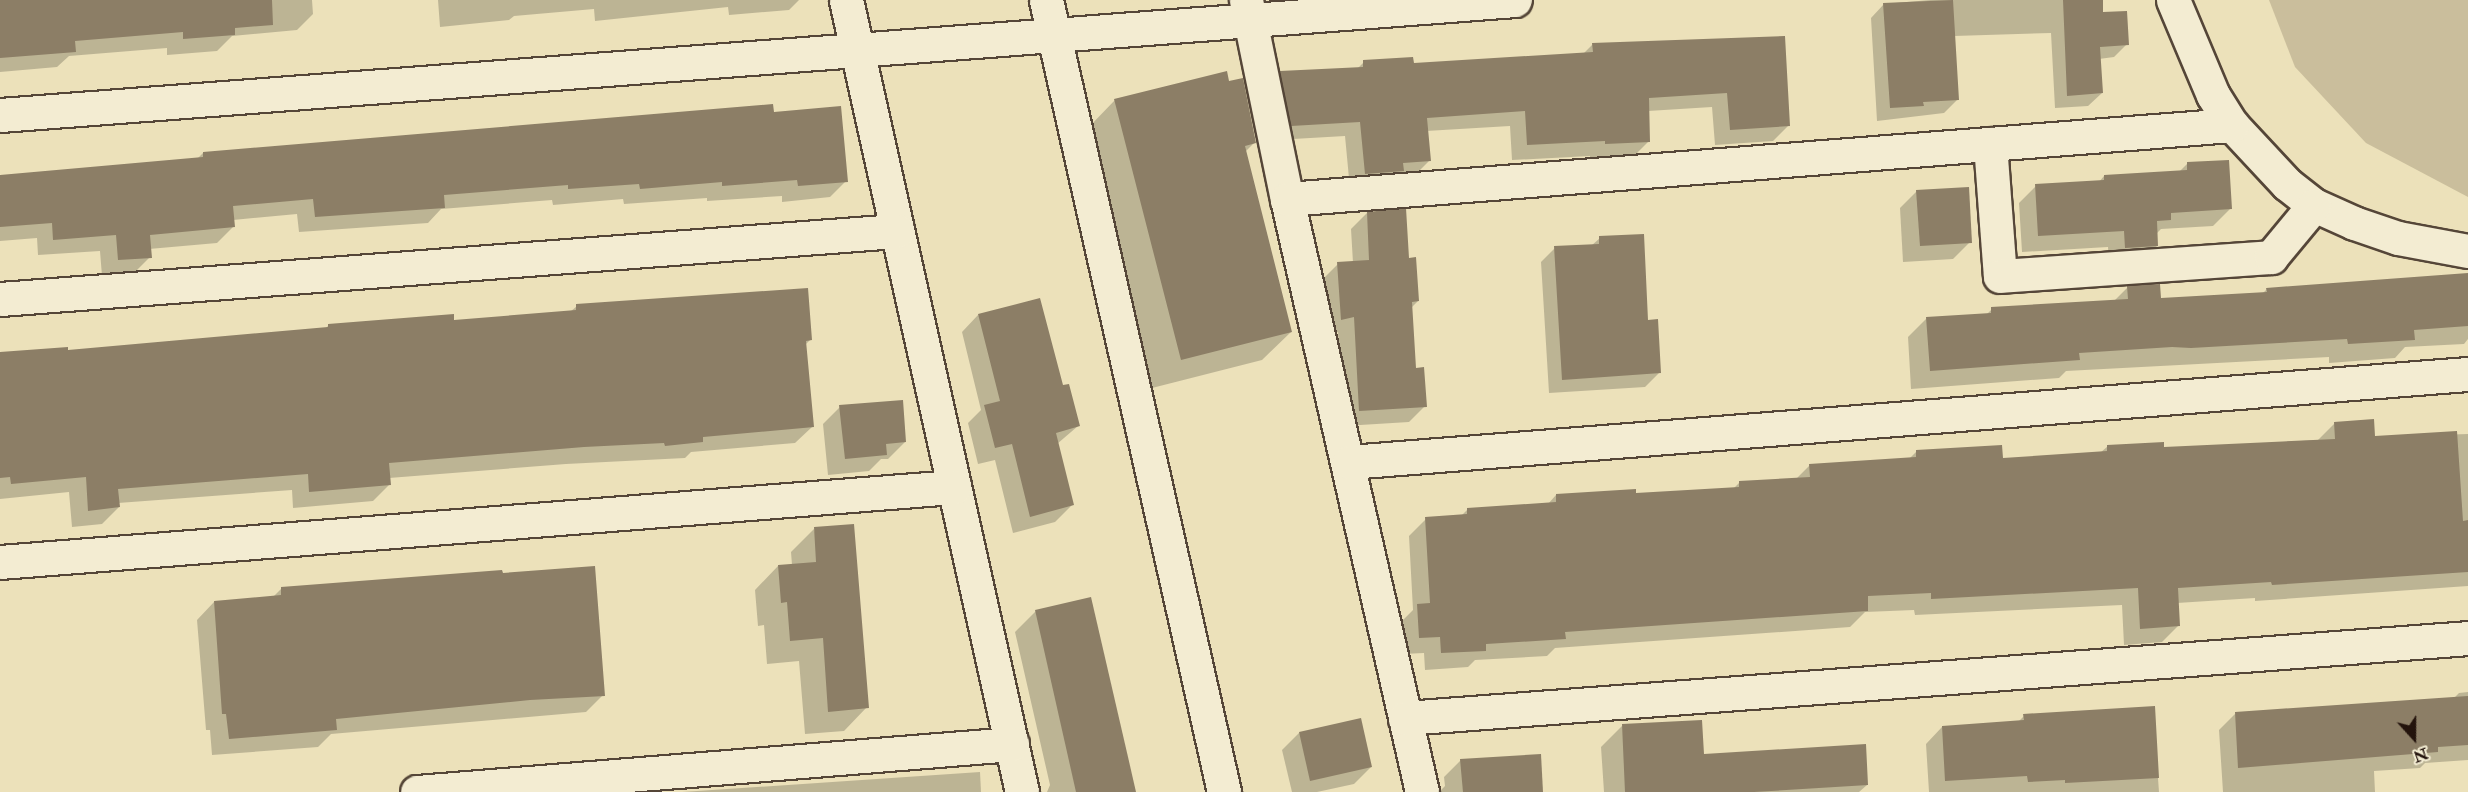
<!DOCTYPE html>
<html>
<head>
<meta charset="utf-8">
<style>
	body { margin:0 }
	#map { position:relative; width:2468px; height:792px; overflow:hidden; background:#ece1ba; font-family:"IM FELL Double Pica",serif }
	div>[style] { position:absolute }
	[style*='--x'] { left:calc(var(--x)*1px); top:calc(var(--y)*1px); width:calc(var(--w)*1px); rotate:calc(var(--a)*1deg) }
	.green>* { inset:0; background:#cabe9c }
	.shadow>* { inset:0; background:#0003 }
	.building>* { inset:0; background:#8c7e66 }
	.roads { filter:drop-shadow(2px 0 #554638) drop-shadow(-2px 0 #554638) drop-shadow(0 2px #554638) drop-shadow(0 -2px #554638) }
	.street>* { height:33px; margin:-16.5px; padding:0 16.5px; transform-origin:16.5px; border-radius:16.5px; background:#f3ecd2 }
	.secondary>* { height:33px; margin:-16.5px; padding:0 16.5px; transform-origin:16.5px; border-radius:16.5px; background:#f3ecd2 }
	span { translate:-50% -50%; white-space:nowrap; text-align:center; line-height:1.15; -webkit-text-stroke:6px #f3ecd2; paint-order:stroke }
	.north { position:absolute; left:2384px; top:708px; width:60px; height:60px; -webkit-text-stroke:4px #f3ecd2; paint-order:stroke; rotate:159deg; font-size:16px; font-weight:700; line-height:24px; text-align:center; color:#23130c }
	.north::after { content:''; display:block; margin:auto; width:21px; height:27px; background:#23130c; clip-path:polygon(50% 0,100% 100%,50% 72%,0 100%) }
</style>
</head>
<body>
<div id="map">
	<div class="green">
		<i style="clip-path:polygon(2269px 0,2468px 0,2468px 197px,2366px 143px,2295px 67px)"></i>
	</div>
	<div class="shadow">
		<i style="clip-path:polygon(0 0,312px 0,313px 14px,297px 30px,232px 36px,217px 51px,167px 55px,167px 48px,69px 56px,57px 67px,0 72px)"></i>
		<i style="clip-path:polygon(438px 0,799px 0,789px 10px,729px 15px,728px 7px,595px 21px,594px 9px,514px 16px,509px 20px,440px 27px)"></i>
		<i style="clip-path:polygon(1930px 0,2101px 0,2102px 14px,2127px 44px,2114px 57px,2099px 59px,2102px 93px,2088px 106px,2055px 108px,2051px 33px,1954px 36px,1957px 100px,1944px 113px,1877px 121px,1871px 18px,1884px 4px)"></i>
		<i style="clip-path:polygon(1783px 38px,1788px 126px,1773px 141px,1715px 145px,1712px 107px,1648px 111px,1649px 141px,1633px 157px,1590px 159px,1590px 156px,1512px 160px,1510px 126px,1426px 131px,1429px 161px,1414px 176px,1350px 189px,1345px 136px,1276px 140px,1265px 88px,1281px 73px,1357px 69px,1364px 62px,1412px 64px,1583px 54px,1593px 44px)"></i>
		<i style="clip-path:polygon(1228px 83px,1255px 142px,1245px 152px,1291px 332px,1262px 360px,1152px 388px,1087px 129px,1115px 100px)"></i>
		<i style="clip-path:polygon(773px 113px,846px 181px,830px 197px,782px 202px,782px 196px,707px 201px,707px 198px,624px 204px,623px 199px,553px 205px,552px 200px,441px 209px,428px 223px,299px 232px,297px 214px,233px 220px,233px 227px,217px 243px,149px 249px,150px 257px,134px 273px,102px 276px,100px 251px,38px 255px,37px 238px,0 241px,0 177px,197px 159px,203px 153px)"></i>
		<i style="clip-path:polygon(2187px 164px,2230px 209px,2213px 226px,2161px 229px,2156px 234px,2157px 246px,2140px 263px,2109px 265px,2108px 247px,2022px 252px,2019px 203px,2036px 186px,2099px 182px,2104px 176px,2179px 172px)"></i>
		<i style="clip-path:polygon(1917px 191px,1970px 242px,1953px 259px,1903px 262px,1900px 208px)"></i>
		<i style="clip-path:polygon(1367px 213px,1407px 259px,1418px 301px,1411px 308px,1414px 369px,1425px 406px,1409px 422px,1344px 426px,1338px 332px,1325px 335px,1322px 280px,1338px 264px,1353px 263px,1351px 229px)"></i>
		<i style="clip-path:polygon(1600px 238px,1659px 373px,1645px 387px,1549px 393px,1541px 262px,1555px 248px,1591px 246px)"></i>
		<i style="clip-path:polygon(2468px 274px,2468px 339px,2464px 344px,2405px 347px,2395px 358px,2329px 363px,2329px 357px,2066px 371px,2059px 378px,1911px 389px,1908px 337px,1927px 318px,1986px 315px,1992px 309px,2114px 301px,2128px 287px,2160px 300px,2262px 294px,2267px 289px)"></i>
		<i style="clip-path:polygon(577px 306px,810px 340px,805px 345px,812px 427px,795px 443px,691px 452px,685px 458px,566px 464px,389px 478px,389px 485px,373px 501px,293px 508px,292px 490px,118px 503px,119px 507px,102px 524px,72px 527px,69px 492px,0 499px,0 353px,67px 352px,325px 329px,328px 326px,453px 321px,570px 312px)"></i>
		<i style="clip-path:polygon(978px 315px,1061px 387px,1078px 426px,1057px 444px,1072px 505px,1055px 522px,1013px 533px,995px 460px,978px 464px,968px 423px,981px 410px,962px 332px)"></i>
		<i style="clip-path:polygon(840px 407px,905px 442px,888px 459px,881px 459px,869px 471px,828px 475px,823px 424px)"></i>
		<i style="clip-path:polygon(2335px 423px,2373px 437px,2468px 434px,2468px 586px,2255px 601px,2255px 598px,2177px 603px,2179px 625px,2162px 642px,2124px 645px,2122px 605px,1915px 615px,1914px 610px,1865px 612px,1850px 627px,1555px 648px,1547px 656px,1475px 660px,1468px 667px,1425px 670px,1424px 653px,1403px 654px,1401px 622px,1413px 610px,1409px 536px,1426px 519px,1461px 516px,1468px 509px,1548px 504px,1556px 495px,1635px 495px,1733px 489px,1739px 483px,1796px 479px,1810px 465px,1909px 459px,1917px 451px,2001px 459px,2100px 453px,2108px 446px,2163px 449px,2318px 440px)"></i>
		<i style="clip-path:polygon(814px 529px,867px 707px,844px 731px,805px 734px,799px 661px,767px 664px,764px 625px,758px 626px,755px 590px,778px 566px,792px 565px,791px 552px)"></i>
		<i style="clip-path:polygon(281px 589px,603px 695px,586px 712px,331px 734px,318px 747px,212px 755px,210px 730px,206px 730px,197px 620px,214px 602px,273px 597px)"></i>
		<i style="clip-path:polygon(1036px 611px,1134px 792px,1047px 792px,1050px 785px,1015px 632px)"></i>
		<i style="clip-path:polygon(2468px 692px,2468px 760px,2425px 763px,2420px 768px,2374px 771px,2375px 792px,2223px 792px,2219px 730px,2235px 714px,2453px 699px,2459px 693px)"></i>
		<i style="clip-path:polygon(2153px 708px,2159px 792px,1929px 792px,1926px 744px,1942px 727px,2018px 722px,2024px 716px)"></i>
		<i style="clip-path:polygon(1622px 726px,1702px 756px,1867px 785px,1859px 792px,1604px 792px,1601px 747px)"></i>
		<i style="clip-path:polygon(1299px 733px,1371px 767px,1354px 784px,1317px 792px,1292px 792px,1282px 750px)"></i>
		<i style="clip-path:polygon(1461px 760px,1542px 792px,1439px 792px,1445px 786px,1444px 777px)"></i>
		<i style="clip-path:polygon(980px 772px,981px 792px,682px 792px)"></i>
	</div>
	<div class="building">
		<i style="clip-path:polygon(0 0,272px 0,273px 25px,235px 28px,235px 35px,183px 39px,183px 32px,75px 41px,76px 52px,0 58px)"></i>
		<i style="clip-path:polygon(1953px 0,1959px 100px,1923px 102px,1924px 106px,1890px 108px,1883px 3px)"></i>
		<i style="clip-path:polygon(2063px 0,2103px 0,2103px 12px,2127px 11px,2129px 45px,2100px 47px,2103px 93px,2067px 96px)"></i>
		<i style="clip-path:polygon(1785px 36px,1790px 126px,1730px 130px,1727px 93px,1649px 98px,1650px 142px,1605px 144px,1605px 141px,1527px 145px,1525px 111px,1427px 118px,1431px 161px,1403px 163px,1404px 171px,1365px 174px,1360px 122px,1291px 126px,1280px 71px,1363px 67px,1363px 60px,1413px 57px,1414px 63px,1593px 52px,1592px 43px)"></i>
		<i style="clip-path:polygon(1227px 71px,1229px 81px,1243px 78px,1256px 143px,1245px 146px,1292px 332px,1181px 360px,1114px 99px)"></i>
		<i style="clip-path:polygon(773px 104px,774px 112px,841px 106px,848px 182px,798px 186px,797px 180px,722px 186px,722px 182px,640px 189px,639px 184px,568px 189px,568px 185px,444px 195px,445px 208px,315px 217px,313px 199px,233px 206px,235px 227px,150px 235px,152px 258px,118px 260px,116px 235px,53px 240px,52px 223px,0 227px,0 175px,203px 157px,203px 152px)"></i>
		<i style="clip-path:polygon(2229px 160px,2232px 209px,2171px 213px,2171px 220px,2157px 221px,2158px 246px,2125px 248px,2124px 231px,2038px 236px,2035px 184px,2104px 180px,2104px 175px,2187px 170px,2187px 162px)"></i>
		<i style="clip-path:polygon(1969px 187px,1972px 243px,1920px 246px,1916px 190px)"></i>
		<i style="clip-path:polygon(1406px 208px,1409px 258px,1416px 257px,1419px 301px,1412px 302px,1416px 368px,1424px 367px,1427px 407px,1359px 411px,1354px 317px,1341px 320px,1337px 262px,1369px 260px,1367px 212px)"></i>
		<i style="clip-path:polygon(1644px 234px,1648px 320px,1658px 319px,1661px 373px,1562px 380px,1554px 246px,1599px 244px,1599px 236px)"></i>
		<i style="clip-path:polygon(2468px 273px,2468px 326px,2414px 330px,2415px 340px,2348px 344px,2347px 339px,2191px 348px,2172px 347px,2079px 353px,2080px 360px,1930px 371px,1926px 317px,1991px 313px,1991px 307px,2128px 299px,2127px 286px,2160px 284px,2161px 298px,2267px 292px,2266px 288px)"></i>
		<i style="clip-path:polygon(808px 288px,812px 340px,806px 341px,814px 427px,703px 437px,703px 442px,665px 446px,664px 443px,584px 447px,389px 463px,391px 485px,309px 492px,308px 474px,118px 489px,120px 507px,88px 511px,86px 477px,11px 484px,10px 477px,0 478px,0 352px,68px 347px,68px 350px,328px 327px,328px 324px,454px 314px,454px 320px,576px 310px,576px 304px)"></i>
		<i style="clip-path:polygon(1040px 298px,1063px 385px,1069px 384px,1080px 426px,1056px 433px,1074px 505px,1030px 517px,1012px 444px,995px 448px,984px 405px,1000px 401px,978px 314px)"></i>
		<i style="clip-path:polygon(903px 400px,906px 442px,886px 444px,887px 455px,845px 459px,839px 405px)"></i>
		<i style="clip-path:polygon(2374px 419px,2375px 436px,2457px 431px,2463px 521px,2468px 520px,2468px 572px,2272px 585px,2271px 582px,2178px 588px,2180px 626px,2140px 629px,2138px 588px,1931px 599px,1931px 593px,1868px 596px,1868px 611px,1565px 632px,1566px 639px,1486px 644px,1486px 651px,1441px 653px,1440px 637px,1419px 638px,1417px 604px,1430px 603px,1425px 517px,1467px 514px,1467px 508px,1556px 502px,1556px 494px,1636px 489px,1636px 493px,1739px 487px,1739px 481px,1810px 477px,1809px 464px,1916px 457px,1916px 450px,2002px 445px,2003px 458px,2107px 451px,2107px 445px,2164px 442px,2164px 447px,2335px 439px,2334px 422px)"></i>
		<i style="clip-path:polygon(854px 524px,869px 708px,828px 712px,823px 638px,790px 641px,787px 602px,781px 603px,778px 565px,816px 562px,814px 527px)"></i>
		<i style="clip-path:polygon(595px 566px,605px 696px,530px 700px,336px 719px,337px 730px,229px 739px,226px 714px,222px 714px,214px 601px,281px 595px,281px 587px,502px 570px,503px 573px)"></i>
		<i style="clip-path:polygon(1091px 597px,1128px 757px,1136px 792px,1076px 792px,1035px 610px)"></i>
		<i style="clip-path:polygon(2468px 696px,2468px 745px,2438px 747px,2438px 752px,2238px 768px,2235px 712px)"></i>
		<i style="clip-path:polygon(2155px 706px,2159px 778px,2065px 783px,2065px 780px,2028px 782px,2027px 776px,1945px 781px,1942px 726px,2024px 720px,2023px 714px)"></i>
		<i style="clip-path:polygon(1361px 718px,1372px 767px,1310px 781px,1299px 732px)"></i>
		<i style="clip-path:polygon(1702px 720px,1704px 754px,1866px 744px,1868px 785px,1754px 792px,1625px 792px,1622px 724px)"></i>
		<i style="clip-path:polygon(1541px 754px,1543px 792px,1463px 792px,1460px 759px)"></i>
	</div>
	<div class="roads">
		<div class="street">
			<i style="--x:846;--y:0;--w:811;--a:77.47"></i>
			<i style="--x:1246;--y:0;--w:203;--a:78.4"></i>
			<i style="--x:1287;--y:199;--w:608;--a:77.17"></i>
			<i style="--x:2173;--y:0;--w:103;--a:67.2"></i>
			<i style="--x:2213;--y:95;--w:36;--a:58"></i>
			<i style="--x:2232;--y:125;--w:81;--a:47"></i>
			<i style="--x:2287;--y:184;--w:34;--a:38"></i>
			<i style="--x:2314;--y:205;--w:44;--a:24.2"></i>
			<i style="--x:2354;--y:223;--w:46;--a:18.8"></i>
			<i style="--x:2398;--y:238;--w:71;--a:10.5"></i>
			<i style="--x:1990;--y:144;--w:132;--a:85.7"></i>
			<i style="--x:2000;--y:276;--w:272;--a:-4"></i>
			<i style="--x:2271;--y:257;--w:67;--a:-50.4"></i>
			<i style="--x:1287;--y:199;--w:948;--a:-4.48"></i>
			<i style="--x:0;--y:299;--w:900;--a:-4.34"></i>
			<i style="--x:1349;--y:462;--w:1122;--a:-4.5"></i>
			<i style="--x:0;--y:562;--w:957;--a:-4.5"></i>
			<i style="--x:1405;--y:718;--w:1066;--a:-4.3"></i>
			<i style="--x:417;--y:792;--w:597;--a:-4.61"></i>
		</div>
		<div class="secondary">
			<i style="--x:1046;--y:0;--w:812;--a:77.33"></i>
			<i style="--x:0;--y:115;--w:1519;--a:-4.34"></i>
		</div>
	</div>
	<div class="north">N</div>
</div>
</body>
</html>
